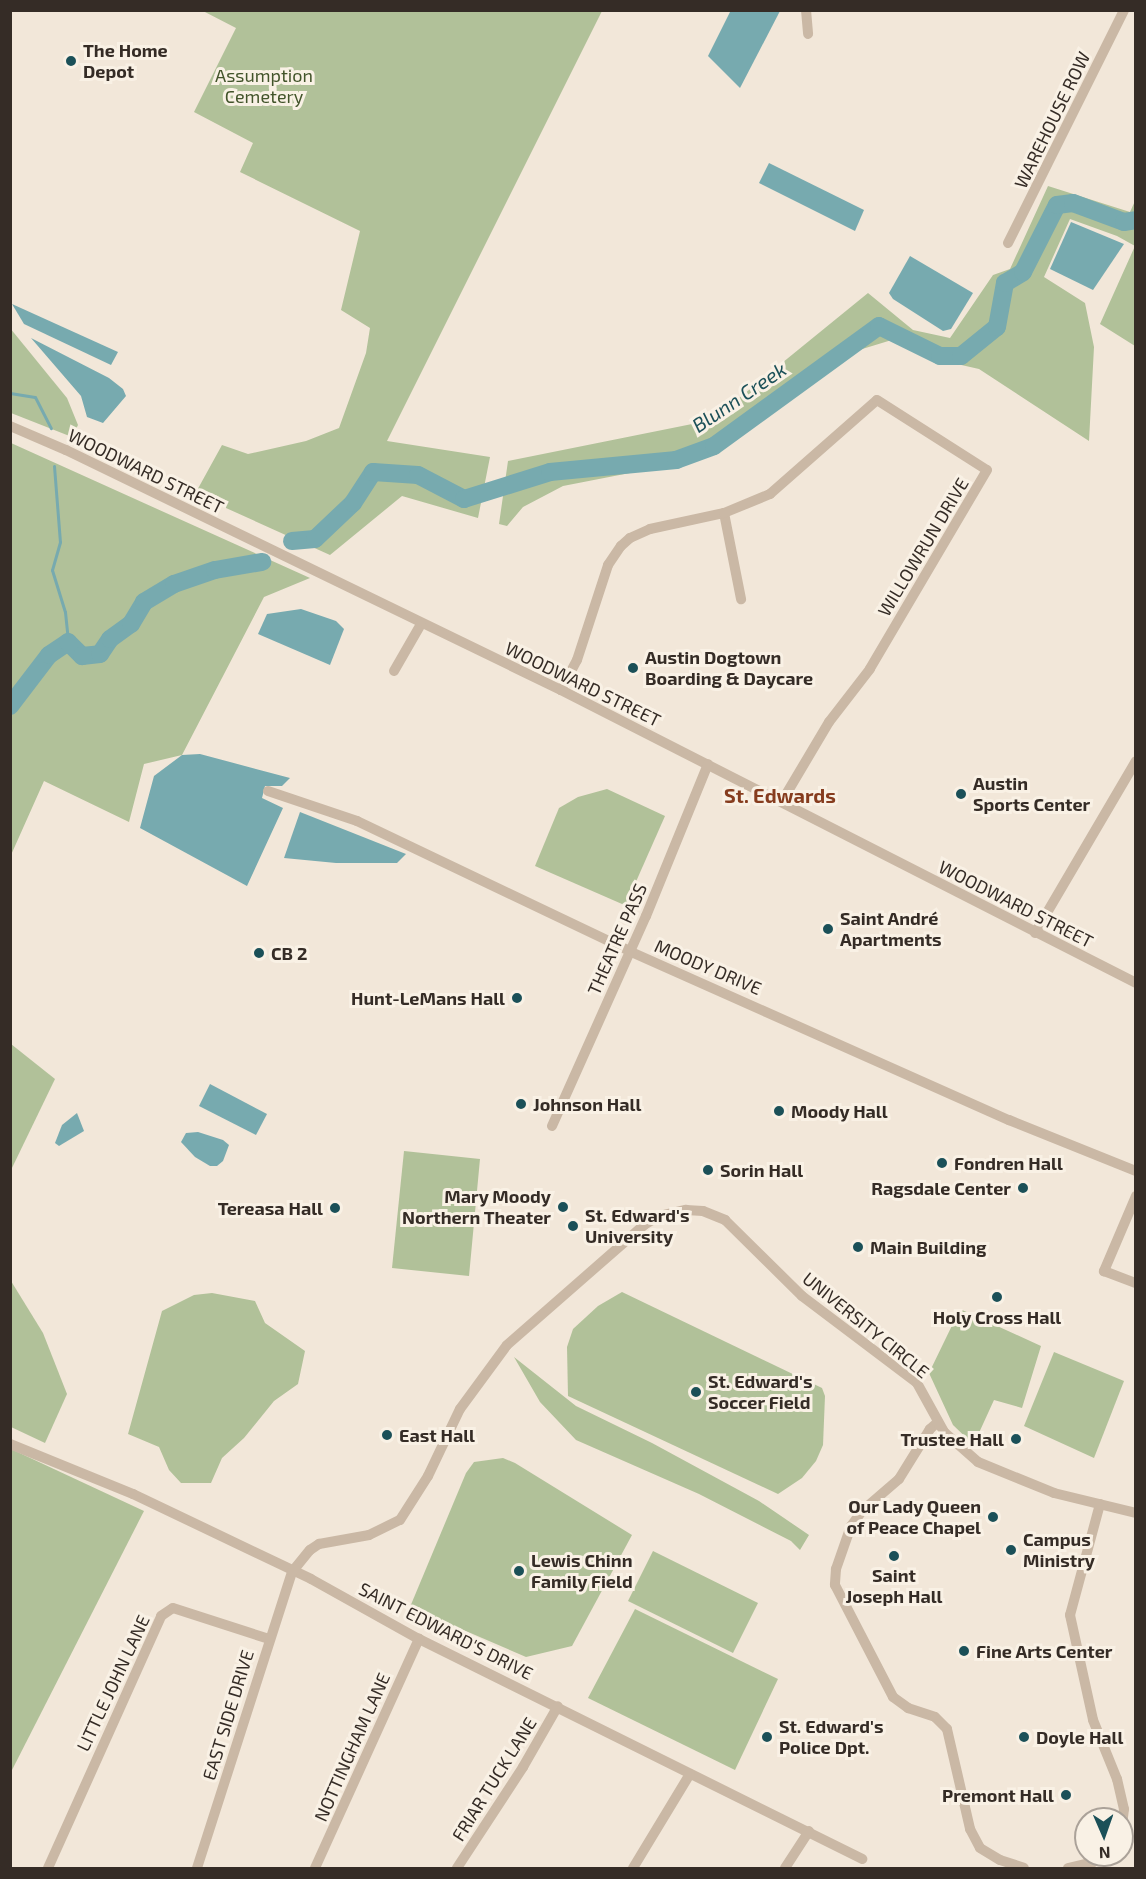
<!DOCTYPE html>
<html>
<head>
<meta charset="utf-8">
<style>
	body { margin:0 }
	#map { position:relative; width:1146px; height:1879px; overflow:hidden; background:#f2e7d9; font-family:"Exo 2",sans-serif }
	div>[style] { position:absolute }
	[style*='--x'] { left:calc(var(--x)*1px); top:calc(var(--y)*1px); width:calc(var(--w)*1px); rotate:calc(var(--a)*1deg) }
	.green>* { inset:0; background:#b1c199 }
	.water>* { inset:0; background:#77aaaf }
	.stream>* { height:3px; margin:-1.5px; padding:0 1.5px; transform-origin:1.5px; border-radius:1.5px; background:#77aaaf }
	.river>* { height:18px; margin:-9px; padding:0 9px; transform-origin:9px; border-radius:9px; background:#77aaaf }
	.minor>* { height:10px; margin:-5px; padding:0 5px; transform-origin:5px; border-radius:5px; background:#cab8a5 }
	.dots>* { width:16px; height:16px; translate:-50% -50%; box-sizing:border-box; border:3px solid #f9f1e5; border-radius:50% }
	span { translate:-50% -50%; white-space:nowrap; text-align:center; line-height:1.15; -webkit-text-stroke:6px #f9f1e5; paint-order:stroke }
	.poi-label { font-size:18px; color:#352c26; font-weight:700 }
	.left { translate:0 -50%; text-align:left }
	.right { translate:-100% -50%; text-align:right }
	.park-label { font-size:18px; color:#42542a }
	.street-label { font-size:18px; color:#352c26 }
	.water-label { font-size:20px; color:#1b5058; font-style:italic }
	.neighbourhood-label { font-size:20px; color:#863c1e; font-weight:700 }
	.frame { position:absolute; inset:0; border:12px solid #352c26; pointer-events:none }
	.north { position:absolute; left:1074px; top:1807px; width:60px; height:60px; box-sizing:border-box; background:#f9f1e5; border:2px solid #aba299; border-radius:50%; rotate:178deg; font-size:16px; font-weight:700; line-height:24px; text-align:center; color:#352c26 }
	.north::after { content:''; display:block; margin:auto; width:21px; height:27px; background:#1b5058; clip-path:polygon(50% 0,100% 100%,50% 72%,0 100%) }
</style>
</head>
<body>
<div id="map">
	<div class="green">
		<i style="clip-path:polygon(203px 11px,602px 11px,387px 441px,490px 457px,478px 518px,402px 496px,330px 555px,195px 494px,222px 445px,248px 454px,306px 441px,339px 428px,366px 353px,370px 328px,341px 310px,360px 231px,240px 172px,253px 143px,194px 112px,236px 28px)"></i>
		<i style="clip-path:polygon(1048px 186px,1130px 212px,1135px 201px,1135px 346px,1100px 324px,1135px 246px,1117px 236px,1070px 219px,1044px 277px,1085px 303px,1094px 347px,1089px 441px,979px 369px,935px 359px,895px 339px,859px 350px,723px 444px,706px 452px,676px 464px,563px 486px,523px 507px,507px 526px,499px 524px,508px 461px,712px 420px,868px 293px,913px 330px,950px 338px,993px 275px,1010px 269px)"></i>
		<i style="clip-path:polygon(10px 328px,67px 398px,78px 425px,72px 437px,11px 413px)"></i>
		<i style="clip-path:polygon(11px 443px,310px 578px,264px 597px,182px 755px,144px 764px,129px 822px,44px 781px,11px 855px)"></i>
		<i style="clip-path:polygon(607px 789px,665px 816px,627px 902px,622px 904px,535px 866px,559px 808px,578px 797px)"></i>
		<i style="clip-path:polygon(11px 1044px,55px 1079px,11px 1170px)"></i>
		<i style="clip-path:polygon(404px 1151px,480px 1159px,469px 1276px,392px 1268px)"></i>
		<i style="clip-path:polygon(11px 1281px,43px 1333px,67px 1394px,45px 1443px,11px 1427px)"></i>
		<i style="clip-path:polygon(622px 1292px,822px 1388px,825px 1396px,823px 1445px,816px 1461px,802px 1478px,778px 1494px,568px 1396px,567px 1347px,573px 1329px,598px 1306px)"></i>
		<i style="clip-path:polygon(212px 1293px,255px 1301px,265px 1323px,305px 1351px,298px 1384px,274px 1401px,244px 1438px,222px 1458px,211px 1483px,181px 1483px,169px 1470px,159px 1447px,128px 1434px,162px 1311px,194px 1295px)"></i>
		<i style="clip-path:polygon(960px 1309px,1041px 1346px,1022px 1408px,994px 1400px,978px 1435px,978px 1449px,953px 1425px,929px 1373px)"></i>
		<i style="clip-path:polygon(1054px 1352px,1124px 1381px,1094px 1458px,1024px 1426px)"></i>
		<i style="clip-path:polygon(514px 1357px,576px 1406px,652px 1443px,759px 1501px,809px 1535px,800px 1550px,791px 1541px,699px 1494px,576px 1440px,540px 1402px)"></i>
		<i style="clip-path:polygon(11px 1449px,144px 1511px,11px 1772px)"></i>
		<i style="clip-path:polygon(503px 1458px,515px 1463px,632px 1535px,572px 1646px,526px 1657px,410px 1607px,466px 1473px,474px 1462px)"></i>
		<i style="clip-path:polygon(653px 1551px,758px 1603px,733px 1653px,628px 1601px)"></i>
		<i style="clip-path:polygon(635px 1609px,778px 1679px,735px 1770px,588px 1698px)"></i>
	</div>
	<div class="water">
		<i style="clip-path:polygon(731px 10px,780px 11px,740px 88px,708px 56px)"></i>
		<i style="clip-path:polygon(769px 163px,864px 210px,855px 231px,759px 183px)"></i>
		<i style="clip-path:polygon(1071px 222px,1124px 244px,1093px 290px,1050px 269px)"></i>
		<i style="clip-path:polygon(910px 256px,973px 293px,951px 329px,943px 331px,893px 299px,889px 293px)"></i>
		<i style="clip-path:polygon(12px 304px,118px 352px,111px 365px,24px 324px)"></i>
		<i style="clip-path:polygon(31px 338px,109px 378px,123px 389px,126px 396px,103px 423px,87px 417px,81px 396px)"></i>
		<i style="clip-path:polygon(301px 609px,336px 621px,344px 629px,330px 665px,258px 634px,267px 614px)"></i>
		<i style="clip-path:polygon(200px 754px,290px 778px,282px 786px,265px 786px,262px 798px,283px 808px,247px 886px,140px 828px,154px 776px,182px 755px)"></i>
		<i style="clip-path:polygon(300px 812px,406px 854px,397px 863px,336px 863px,284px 858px)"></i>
		<i style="clip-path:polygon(210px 1084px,267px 1114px,256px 1135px,199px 1106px)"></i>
		<i style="clip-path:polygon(77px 1113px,84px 1131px,59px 1146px,55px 1143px,62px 1125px)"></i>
		<i style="clip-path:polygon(198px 1132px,223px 1140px,229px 1145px,223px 1161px,217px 1166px,210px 1166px,195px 1157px,181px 1142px,186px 1133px)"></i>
	</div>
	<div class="stream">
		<i style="--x:10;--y:393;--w:25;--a:9"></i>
		<i style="--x:35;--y:397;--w:35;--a:63"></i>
		<i style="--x:54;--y:466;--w:76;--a:85.5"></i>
		<i style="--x:60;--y:542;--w:29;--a:106"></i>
		<i style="--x:52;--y:570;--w:44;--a:72.8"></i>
		<i style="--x:65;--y:612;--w:30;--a:84"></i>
	</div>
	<div class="river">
		<i style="--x:292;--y:541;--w:23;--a:-5"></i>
		<i style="--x:315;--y:539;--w:52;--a:-43.5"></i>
		<i style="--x:353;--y:503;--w:37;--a:-57"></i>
		<i style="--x:373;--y:472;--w:45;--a:3.8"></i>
		<i style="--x:418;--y:475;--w:52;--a:27.6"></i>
		<i style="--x:464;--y:499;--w:90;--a:-17.4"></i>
		<i style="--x:550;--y:472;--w:127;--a:-5.4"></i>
		<i style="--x:676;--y:460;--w:40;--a:-20.2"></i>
		<i style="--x:714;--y:446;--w:204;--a:-36"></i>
		<i style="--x:879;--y:326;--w:68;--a:26.2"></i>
		<i style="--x:940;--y:356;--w:21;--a:0"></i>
		<i style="--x:961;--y:356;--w:46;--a:-38.9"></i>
		<i style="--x:997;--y:327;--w:45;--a:-79.7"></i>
		<i style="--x:1005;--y:283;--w:21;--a:-31"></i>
		<i style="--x:1023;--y:272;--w:75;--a:-63.1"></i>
		<i style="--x:1057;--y:205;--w:16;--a:-7"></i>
		<i style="--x:1073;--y:203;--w:54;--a:20.4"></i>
		<i style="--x:1124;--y:222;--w:12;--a:-9"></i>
		<i style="--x:10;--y:706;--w:64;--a:-52.6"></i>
		<i style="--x:49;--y:655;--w:23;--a:-34"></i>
		<i style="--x:68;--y:642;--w:20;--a:45"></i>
		<i style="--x:82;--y:656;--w:18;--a:-6"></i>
		<i style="--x:100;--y:654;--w:18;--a:-56"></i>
		<i style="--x:110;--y:639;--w:26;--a:-36"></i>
		<i style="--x:131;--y:624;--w:26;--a:-59"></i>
		<i style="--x:144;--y:602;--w:35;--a:-31"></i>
		<i style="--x:174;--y:584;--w:43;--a:-18.9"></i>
		<i style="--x:215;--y:570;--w:48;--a:-9.7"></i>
	</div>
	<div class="minor">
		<i style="--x:806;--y:10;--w:24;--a:85"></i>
		<i style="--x:1008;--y:243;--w:260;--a:-63.5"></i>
		<i style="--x:10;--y:426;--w:61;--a:23.2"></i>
		<i style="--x:66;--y:450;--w:550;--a:25.87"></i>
		<i style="--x:561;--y:690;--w:645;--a:27"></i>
		<i style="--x:724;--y:513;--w:88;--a:78.8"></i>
		<i style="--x:394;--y:671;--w:54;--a:-60.1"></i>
		<i style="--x:561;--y:690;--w:34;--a:-62"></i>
		<i style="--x:577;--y:660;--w:100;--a:-71.9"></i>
		<i style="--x:608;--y:565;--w:23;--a:-56"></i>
		<i style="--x:621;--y:546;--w:12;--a:-42"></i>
		<i style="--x:630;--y:538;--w:22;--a:-24"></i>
		<i style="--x:650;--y:529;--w:76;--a:-12.2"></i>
		<i style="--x:724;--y:513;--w:50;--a:-22.4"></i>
		<i style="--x:770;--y:494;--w:142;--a:-41.3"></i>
		<i style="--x:877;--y:400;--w:130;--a:32.5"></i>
		<i style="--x:987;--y:470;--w:231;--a:120.5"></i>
		<i style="--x:870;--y:669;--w:67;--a:127.7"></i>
		<i style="--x:829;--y:722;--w:92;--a:120.7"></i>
		<i style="--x:268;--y:791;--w:94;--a:18.6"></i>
		<i style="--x:357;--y:821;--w:301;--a:25.5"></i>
		<i style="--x:629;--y:951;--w:416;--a:24"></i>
		<i style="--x:1009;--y:1120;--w:137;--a:21.9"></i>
		<i style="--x:1035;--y:933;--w:199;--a:-59.6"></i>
		<i style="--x:552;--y:1126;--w:230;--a:-65.9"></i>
		<i style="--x:646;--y:916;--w:164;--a:-67.8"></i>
		<i style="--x:1136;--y:1196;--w:82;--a:113.1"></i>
		<i style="--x:1104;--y:1271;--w:34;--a:21"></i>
		<i style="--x:938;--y:1422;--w:11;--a:139"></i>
		<i style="--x:930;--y:1429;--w:59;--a:121.8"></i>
		<i style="--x:899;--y:1479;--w:49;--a:139.1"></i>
		<i style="--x:862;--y:1511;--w:19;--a:126"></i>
		<i style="--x:851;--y:1526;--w:46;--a:109.2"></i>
		<i style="--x:836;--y:1569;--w:16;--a:94"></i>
		<i style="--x:835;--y:1585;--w:126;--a:62.6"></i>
		<i style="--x:893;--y:1697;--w:19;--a:36"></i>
		<i style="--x:908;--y:1708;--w:28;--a:18"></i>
		<i style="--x:935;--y:1717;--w:17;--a:45"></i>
		<i style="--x:947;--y:1729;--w:103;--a:77"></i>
		<i style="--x:970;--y:1829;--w:21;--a:62"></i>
		<i style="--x:980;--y:1848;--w:23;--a:31"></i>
		<i style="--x:1000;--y:1860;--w:25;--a:18"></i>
		<i style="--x:10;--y:1444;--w:133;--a:22.1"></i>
		<i style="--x:133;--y:1494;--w:197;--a:25.5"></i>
		<i style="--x:311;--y:1579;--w:124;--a:29.1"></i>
		<i style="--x:419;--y:1639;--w:495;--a:26.4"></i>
		<i style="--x:1100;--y:1504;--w:115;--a:105.1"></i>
		<i style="--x:1070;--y:1615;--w:107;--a:77.6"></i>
		<i style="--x:1093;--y:1720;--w:64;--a:67.9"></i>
		<i style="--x:1117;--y:1779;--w:31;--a:77"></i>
		<i style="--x:1124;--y:1809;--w:16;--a:97"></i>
		<i style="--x:48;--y:1868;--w:276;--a:-65.8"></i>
		<i style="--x:161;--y:1616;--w:14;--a:-34"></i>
		<i style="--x:173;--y:1608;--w:101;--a:17.9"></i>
		<i style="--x:197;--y:1868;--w:311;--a:-72.2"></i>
		<i style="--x:292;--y:1572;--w:28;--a:-51"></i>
		<i style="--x:310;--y:1550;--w:11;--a:-34"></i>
		<i style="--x:319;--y:1544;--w:51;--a:-10.2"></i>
		<i style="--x:369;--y:1535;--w:34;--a:-26"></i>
		<i style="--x:400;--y:1520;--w:52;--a:-57.5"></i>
		<i style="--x:428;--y:1476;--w:74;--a:-64.5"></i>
		<i style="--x:460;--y:1409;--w:79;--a:-53.7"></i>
		<i style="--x:507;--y:1345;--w:182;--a:-41.2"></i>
		<i style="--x:644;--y:1225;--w:17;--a:-31"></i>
		<i style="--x:659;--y:1216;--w:28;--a:-13"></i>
		<i style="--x:686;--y:1210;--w:17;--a:3"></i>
		<i style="--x:703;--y:1211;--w:24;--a:22"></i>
		<i style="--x:725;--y:1220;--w:108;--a:44.6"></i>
		<i style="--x:802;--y:1296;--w:144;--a:37.1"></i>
		<i style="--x:917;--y:1383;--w:56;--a:61.1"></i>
		<i style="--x:944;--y:1432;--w:45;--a:41.4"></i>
		<i style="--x:978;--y:1462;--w:82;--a:22.2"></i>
		<i style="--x:1054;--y:1493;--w:84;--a:13.7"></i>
		<i style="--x:315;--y:1868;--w:252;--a:-65.6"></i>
		<i style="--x:457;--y:1868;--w:121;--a:-56.8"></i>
		<i style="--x:523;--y:1767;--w:70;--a:-60.2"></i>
		<i style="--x:633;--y:1868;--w:110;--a:-58.8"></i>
		<i style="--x:785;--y:1868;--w:44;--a:-57"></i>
		<i style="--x:1068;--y:1868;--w:26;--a:-13"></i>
		<i style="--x:1093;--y:1862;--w:11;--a:-38"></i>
	</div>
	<div class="dots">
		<i style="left:71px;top:61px;background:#1b5058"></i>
		<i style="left:633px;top:668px;background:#1b5058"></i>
		<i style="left:961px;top:794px;background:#1b5058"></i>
		<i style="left:828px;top:929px;background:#1b5058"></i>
		<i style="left:259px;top:953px;background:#1b5058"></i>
		<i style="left:517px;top:998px;background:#1b5058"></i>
		<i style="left:521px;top:1104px;background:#1b5058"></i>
		<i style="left:779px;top:1111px;background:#1b5058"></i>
		<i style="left:942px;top:1163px;background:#1b5058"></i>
		<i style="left:708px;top:1170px;background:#1b5058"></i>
		<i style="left:1023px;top:1188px;background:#1b5058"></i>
		<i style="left:563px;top:1207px;background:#1b5058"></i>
		<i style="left:335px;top:1208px;background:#1b5058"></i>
		<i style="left:573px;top:1226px;background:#1b5058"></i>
		<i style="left:858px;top:1247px;background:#1b5058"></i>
		<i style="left:997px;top:1297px;background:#1b5058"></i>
		<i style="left:696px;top:1392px;background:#1b5058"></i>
		<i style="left:387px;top:1435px;background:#1b5058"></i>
		<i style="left:1016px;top:1439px;background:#1b5058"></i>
		<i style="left:993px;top:1517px;background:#1b5058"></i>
		<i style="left:1011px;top:1550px;background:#1b5058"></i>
		<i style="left:894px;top:1556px;background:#1b5058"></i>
		<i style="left:519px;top:1571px;background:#1b5058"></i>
		<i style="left:964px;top:1651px;background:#1b5058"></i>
		<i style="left:767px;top:1737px;background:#1b5058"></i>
		<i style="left:1024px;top:1737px;background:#1b5058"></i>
		<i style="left:1066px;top:1795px;background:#1b5058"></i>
	</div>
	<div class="poi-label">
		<span class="left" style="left:83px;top:61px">The Home<br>Depot</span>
		<span class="left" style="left:645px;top:668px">Austin Dogtown<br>Boarding &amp; Daycare</span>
		<span class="left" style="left:973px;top:794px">Austin<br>Sports Center</span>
		<span class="left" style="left:840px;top:929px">Saint André<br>Apartments</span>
		<span class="left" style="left:271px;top:953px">CB 2</span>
		<span class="right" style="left:505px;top:998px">Hunt-LeMans Hall</span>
		<span class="left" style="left:533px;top:1104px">Johnson Hall</span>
		<span class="left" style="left:791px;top:1111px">Moody Hall</span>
		<span class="left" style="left:954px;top:1163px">Fondren Hall</span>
		<span class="left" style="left:720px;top:1170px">Sorin Hall</span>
		<span class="right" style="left:1011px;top:1188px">Ragsdale Center</span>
		<span class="right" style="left:551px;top:1207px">Mary Moody<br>Northern Theater</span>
		<span class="right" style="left:323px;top:1208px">Tereasa Hall</span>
		<span class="left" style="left:585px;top:1226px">St. Edward's<br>University</span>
		<span class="left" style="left:870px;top:1247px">Main Building</span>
		<span style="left:997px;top:1317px">Holy Cross Hall</span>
		<span class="left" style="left:708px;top:1392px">St. Edward's<br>Soccer Field</span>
		<span class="left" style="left:399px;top:1435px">East Hall</span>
		<span class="right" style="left:1004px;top:1439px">Trustee Hall</span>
		<span class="right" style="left:981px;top:1517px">Our Lady Queen<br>of Peace Chapel</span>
		<span class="left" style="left:1023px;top:1550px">Campus<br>Ministry</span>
		<span class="left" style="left:531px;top:1571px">Lewis Chinn<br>Family Field</span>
		<span style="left:894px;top:1586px">Saint<br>Joseph Hall</span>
		<span class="left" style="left:976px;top:1651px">Fine Arts Center</span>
		<span class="left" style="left:779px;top:1737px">St. Edward's<br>Police Dpt.</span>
		<span class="left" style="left:1036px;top:1737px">Doyle Hall</span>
		<span class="right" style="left:1054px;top:1795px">Premont Hall</span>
	</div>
	<div class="park-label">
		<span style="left:264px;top:86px">Assumption<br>Cemetery</span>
	</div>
	<div class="street-label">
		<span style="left:1052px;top:120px;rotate:-64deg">WAREHOUSE ROW</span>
		<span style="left:146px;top:471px;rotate:26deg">WOODWARD STREET</span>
		<span style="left:923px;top:547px;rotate:-59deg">WILLOWRUN DRIVE</span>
		<span style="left:583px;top:684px;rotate:26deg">WOODWARD STREET</span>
		<span style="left:1016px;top:904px;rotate:27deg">WOODWARD STREET</span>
		<span style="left:617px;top:939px;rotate:-66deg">THEATRE PASS</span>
		<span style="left:708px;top:967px;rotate:23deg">MOODY DRIVE</span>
		<span style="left:866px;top:1325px;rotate:39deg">UNIVERSITY CIRCLE</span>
		<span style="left:446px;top:1631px;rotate:27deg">SAINT EDWARD'S DRIVE</span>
		<span style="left:113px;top:1683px;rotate:-65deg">LITTLE JOHN LANE</span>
		<span style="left:228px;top:1715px;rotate:-73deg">EAST SIDE DRIVE</span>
		<span style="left:352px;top:1747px;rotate:-66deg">NOTTINGHAM LANE</span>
		<span style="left:494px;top:1779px;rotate:-58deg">FRIAR TUCK LANE</span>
	</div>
	<div class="water-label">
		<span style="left:739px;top:397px;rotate:-34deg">Blunn Creek</span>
	</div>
	<div class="neighbourhood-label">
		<span style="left:780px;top:795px">St. Edwards</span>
	</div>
	<div class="frame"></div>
	<div class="north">N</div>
</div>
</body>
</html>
